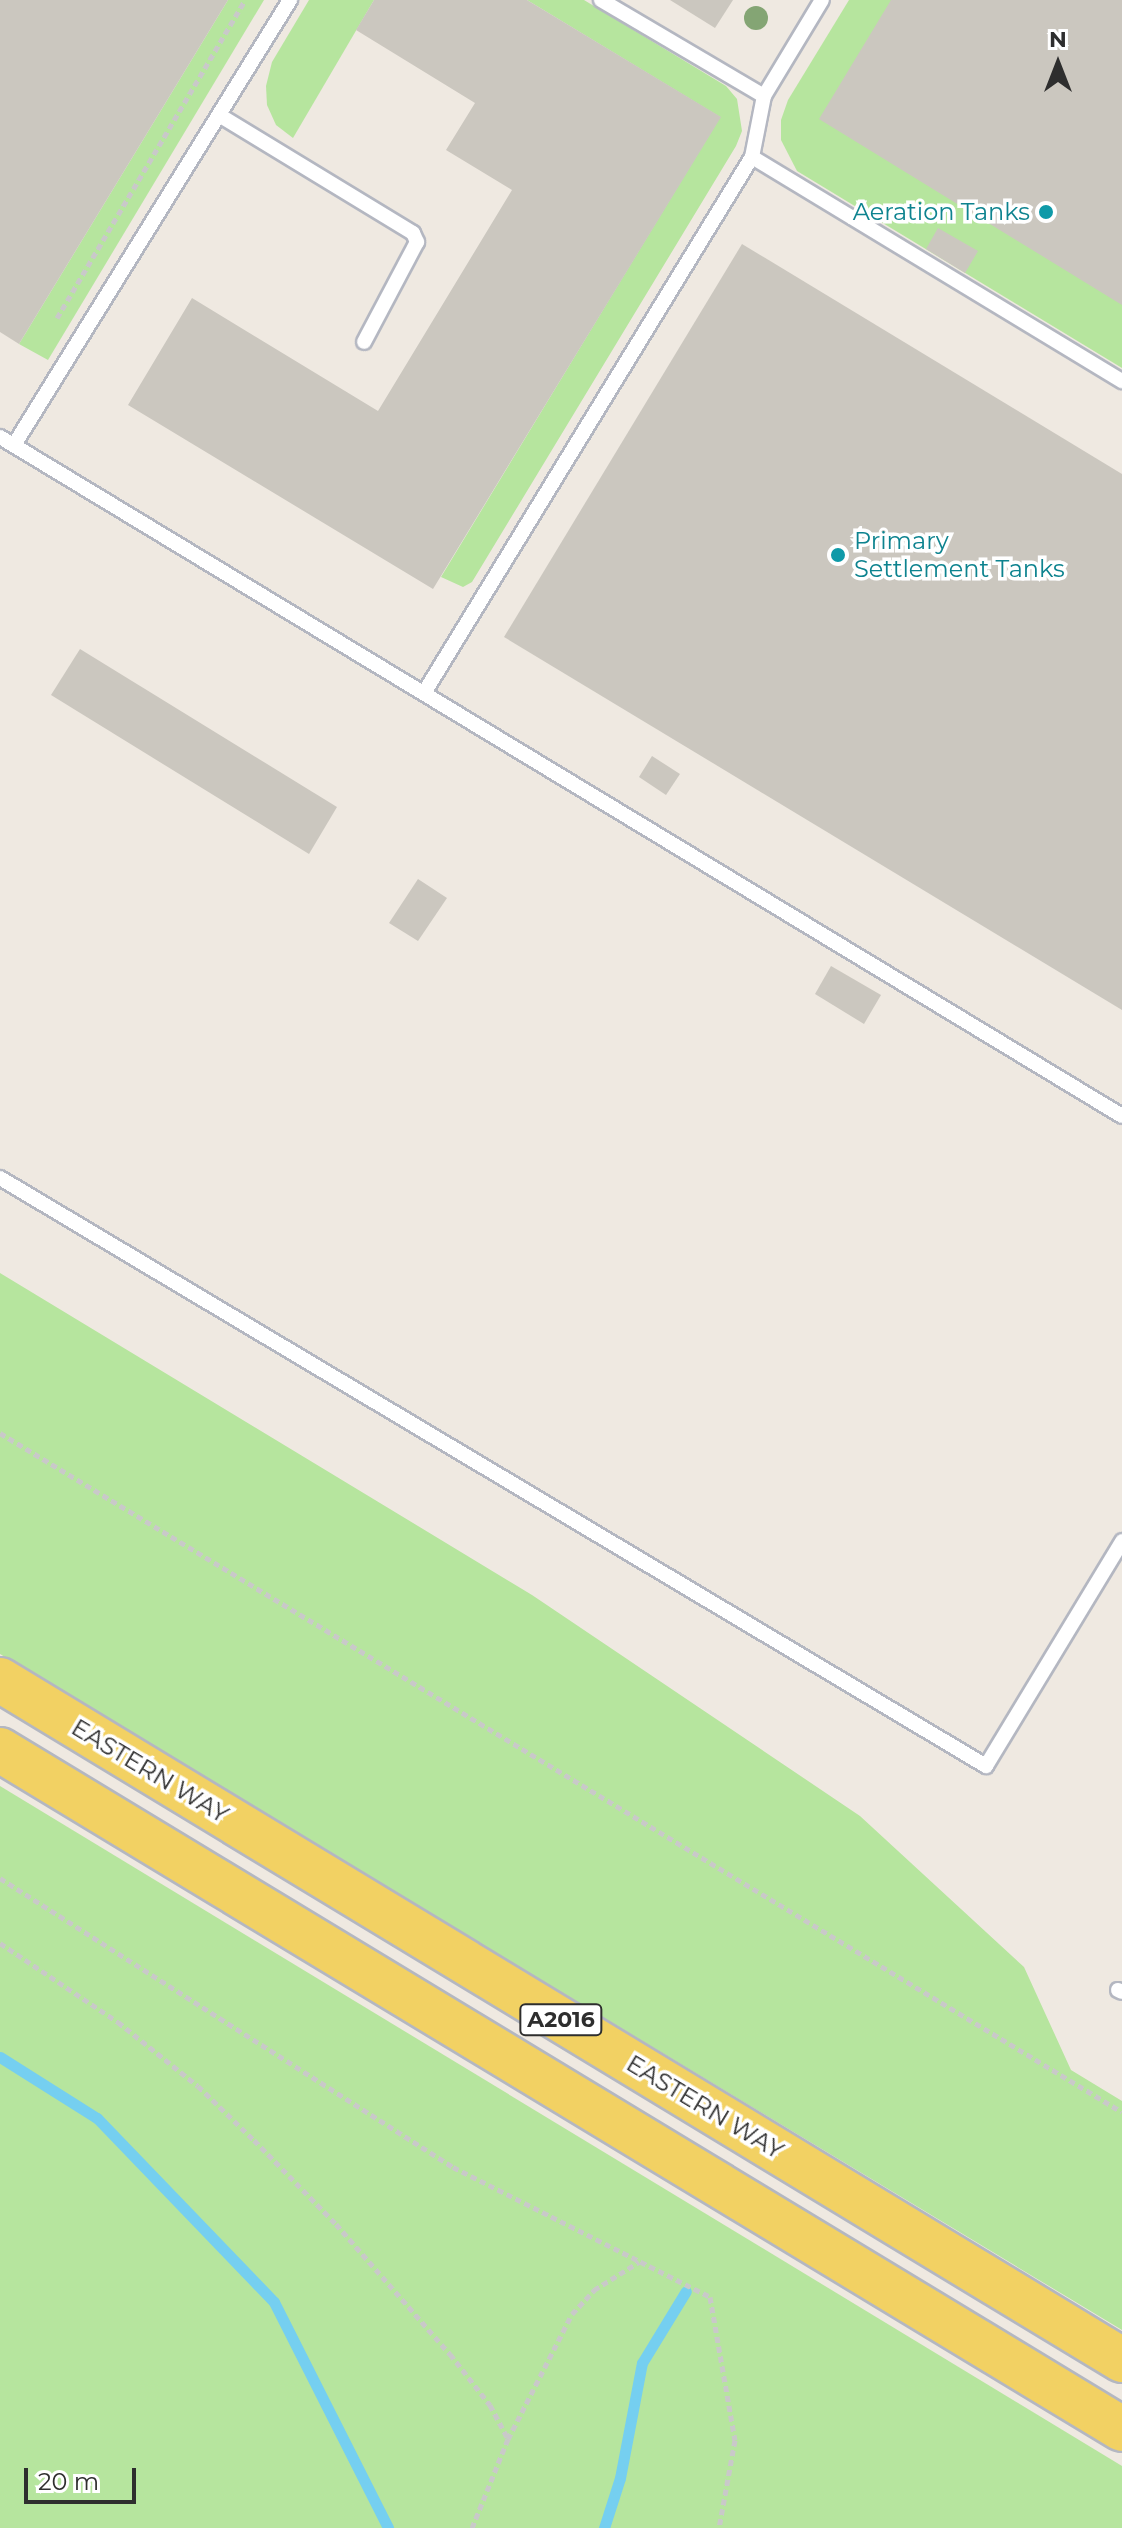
<!DOCTYPE html>
<html>
<head>
<meta charset="utf-8">
<style>
	body { margin:0 }
	#map { position:relative; width:1122px; height:2528px; overflow:hidden; background:#efe9e1; font-family:Montserrat,sans-serif }
	div>[style] { position:absolute }
	[style*='--x'] { left:calc(var(--x)*1px); top:calc(var(--y)*1px); width:calc(var(--w)*1px); rotate:calc(var(--a)*1deg) }
	.green>* { inset:0; background:#b6e59e }
	.stream>* { height:11px; margin:-5.5px; padding:0 5.5px; transform-origin:5.5px; border-radius:5.5px; background:#75cff0 }
	.building>* { inset:0; background:#cbc7bf }
	.path>* { height:5px; margin-top:-2.5px; transform-origin:0; background:repeating-linear-gradient(90deg,#c9c9c9 0 6px,transparent 0 10px) }
	.roads { filter:drop-shadow(2px 0 #b4b7c1) drop-shadow(-2px 0 #b4b7c1) drop-shadow(0 2px #b4b7c1) drop-shadow(0 -2px #b4b7c1) }
	.service>* { height:14px; margin:-7px; padding:0 7px; transform-origin:7px; border-radius:7px; background:#fff }
	.primary>* { height:44px; margin:-22px; padding:0 22px; transform-origin:22px; border-radius:22px; background:#f2d163 }
	.trees>* { width:24px; height:24px; margin:-12px; border-radius:50%; background:#84a574 }
	.dots>* { width:22px; height:22px; translate:-50% -50%; box-sizing:border-box; border:4px solid #fff; border-radius:50% }
	span { translate:-50% -50%; white-space:nowrap; text-align:center; line-height:1.15; -webkit-text-stroke:7px #fff; paint-order:stroke }
	.shield-label span { padding:2px 6px; background:#fff; border:2px solid; border-radius:6px; -webkit-text-stroke-width:0 }
	.shield-label { font-size:22px; color:#2e2e2e; font-weight:700 }
	.culture-label { font-size:24px; color:#0d838f }
	.right { translate:-100% -50%; text-align:right }
	.left { translate:0 -50%; text-align:left }
	.street-label { font-size:24px; color:#2e2e2e }
	.north { position:absolute; left:1018px; top:24px; width:80px; height:80px; -webkit-text-stroke:6px #fff; paint-order:stroke; rotate:0deg; font-size:22px; font-weight:700; line-height:32px; text-align:center; color:#2e2e2e }
	.north::after { content:''; display:block; margin:auto; width:28px; height:36px; background:#2e2e2e; clip-path:polygon(50% 0,100% 100%,50% 72%,0 100%) }
	.scale { position:absolute; left:24px; top:2468px; width:112px; height:36px; box-sizing:border-box; border:4px solid #2e2e2e; border-top:0; padding-left:10px; font-size:24px; line-height:28px; white-space:nowrap; color:#2e2e2e; -webkit-text-stroke:6px #fff; paint-order:stroke }
</style>
</head>
<body>
<div id="map">
	<div class="green">
		<i style="clip-path:polygon(228px 0,264px 0,48px 360px,19px 344px)"></i>
		<i style="clip-path:polygon(309px 0,374px 0,293px 138px,276px 125px,267px 105px,266px 86px,272px 62px)"></i>
		<i style="clip-path:polygon(527px 0,584px 0,726px 86px,737px 99px,742px 131px,736px 146px,472px 582px,463px 587px,441px 577px,720px 117px)"></i>
		<i style="clip-path:polygon(849px 0,1122px 0,1122px 368px,797px 171px,781px 140px,781px 120px,788px 100px)"></i>
		<i style="clip-path:polygon(0 1273px,532px 1595px,860px 1816px,1024px 1967px,1071px 2070px,1122px 2101px,1122px 2330px,0 1654px)"></i>
		<i style="clip-path:polygon(0 1786px,1122px 2466px,1122px 2528px,0 2528px)"></i>
	</div>
	<div class="stream">
		<i style="--x:0;--y:2057;--w:115;--a:32.2"></i>
		<i style="--x:97;--y:2118;--w:255;--a:46.1"></i>
		<i style="--x:274;--y:2302;--w:253;--a:63.2"></i>
		<i style="--x:604;--y:2528;--w:52;--a:-72.3"></i>
		<i style="--x:620;--y:2478;--w:117;--a:-79.2"></i>
		<i style="--x:642;--y:2363;--w:84;--a:-58.6"></i>
	</div>
	<div class="building">
		<i style="clip-path:polygon(0 0,228px 0,19px 344px,0 332px)"></i>
		<i style="clip-path:polygon(374px 0,527px 0,721px 117px,433px 589px,128px 405px,192px 298px,378px 411px,512px 190px,446px 150px,475px 103px,356px 30px)"></i>
		<i style="clip-path:polygon(670px 0,733px 0,715px 28px)"></i>
		<i style="clip-path:polygon(891px 0,1122px 0,1122px 305px,819px 119px)"></i>
		<i style="clip-path:polygon(938px 228px,978px 251px,965px 273px,926px 249px)"></i>
		<i style="clip-path:polygon(742px 244px,1122px 474px,1122px 1010px,504px 637px)"></i>
		<i style="clip-path:polygon(80px 649px,337px 807px,309px 854px,51px 695px)"></i>
		<i style="clip-path:polygon(652px 756px,680px 774px,666px 795px,639px 777px)"></i>
		<i style="clip-path:polygon(418px 879px,447px 898px,418px 941px,389px 923px)"></i>
		<i style="clip-path:polygon(831px 966px,881px 995px,864px 1024px,815px 994px)"></i>
	</div>
	<div class="path">
		<i style="--x:57;--y:318;--w:369;--a:-59.4"></i>
		<i style="--x:0;--y:1433;--w:1311;--a:31.18"></i>
		<i style="--x:0;--y:1878;--w:537;--a:32.54"></i>
		<i style="--x:453;--y:2167;--w:288;--a:26.8"></i>
		<i style="--x:710;--y:2297;--w:145;--a:80.1"></i>
		<i style="--x:735;--y:2440;--w:89;--a:100.3"></i>
		<i style="--x:0;--y:1943;--w:142;--a:33.8"></i>
		<i style="--x:118;--y:2022;--w:102;--a:38.7"></i>
		<i style="--x:198;--y:2086;--w:78;--a:44"></i>
		<i style="--x:254;--y:2140;--w:117;--a:45.7"></i>
		<i style="--x:336;--y:2224;--w:173;--a:48.8"></i>
		<i style="--x:450;--y:2354;--w:65;--a:51.9"></i>
		<i style="--x:490;--y:2405;--w:38;--a:62"></i>
		<i style="--x:472;--y:2528;--w:96;--a:-68"></i>
		<i style="--x:508;--y:2439;--w:140;--a:-62.9"></i>
		<i style="--x:572;--y:2314;--w:33;--a:-47"></i>
		<i style="--x:594;--y:2290;--w:53;--a:-31.9"></i>
	</div>
	<div class="roads">
		<div class="service">
			<i style="--x:601;--y:0;--w:189;--a:30.5"></i>
			<i style="--x:219;--y:115;--w:227;--a:31.3"></i>
			<i style="--x:413;--y:233;--w:10;--a:66"></i>
			<i style="--x:417;--y:242;--w:113;--a:117.9"></i>
			<i style="--x:752;--y:157;--w:433;--a:31.2"></i>
			<i style="--x:0;--y:437;--w:1311;--a:31.18"></i>
			<i style="--x:14;--y:445;--w:524;--a:-58.19"></i>
			<i style="--x:424;--y:693;--w:628;--a:-58.54"></i>
			<i style="--x:752;--y:157;--w:62;--a:-78.9"></i>
			<i style="--x:764;--y:96;--w:112;--a:-58.9"></i>
			<i style="--x:0;--y:1178;--w:1148;--a:30.81"></i>
			<i style="--x:986;--y:1766;--w:263;--a:-58.8"></i>
			<i style="--x:1118;--y:1990;--w:4;--a:27"></i>
		</div>
		<div class="primary">
			<i style="--x:0;--y:1680;--w:1312;--a:31.22"></i>
			<i style="--x:0;--y:1750;--w:1311;--a:31.18"></i>
		</div>
	</div>
	<div class="trees">
		<i style="left:756px;top:18px"></i>
	</div>
	<div class="dots">
		<i style="left:1046px;top:212px;background:#0f9aa8"></i>
		<i style="left:838px;top:555px;background:#0f9aa8"></i>
	</div>
	<div class="shield-label">
		<span style="left:561px;top:2020px">A2016</span>
	</div>
	<div class="culture-label">
		<span class="right" style="left:1030px;top:212px">Aeration Tanks</span>
		<span class="left" style="left:854px;top:555px">Primary<br>Settlement Tanks</span>
	</div>
	<div class="street-label">
		<span style="left:150px;top:1771px;rotate:31deg">EASTERN WAY</span>
		<span style="left:705px;top:2107px;rotate:31deg">EASTERN WAY</span>
	</div>
	<div class="north">N</div>
	<div class="scale">20 m</div>
</div>
</body>
</html>
